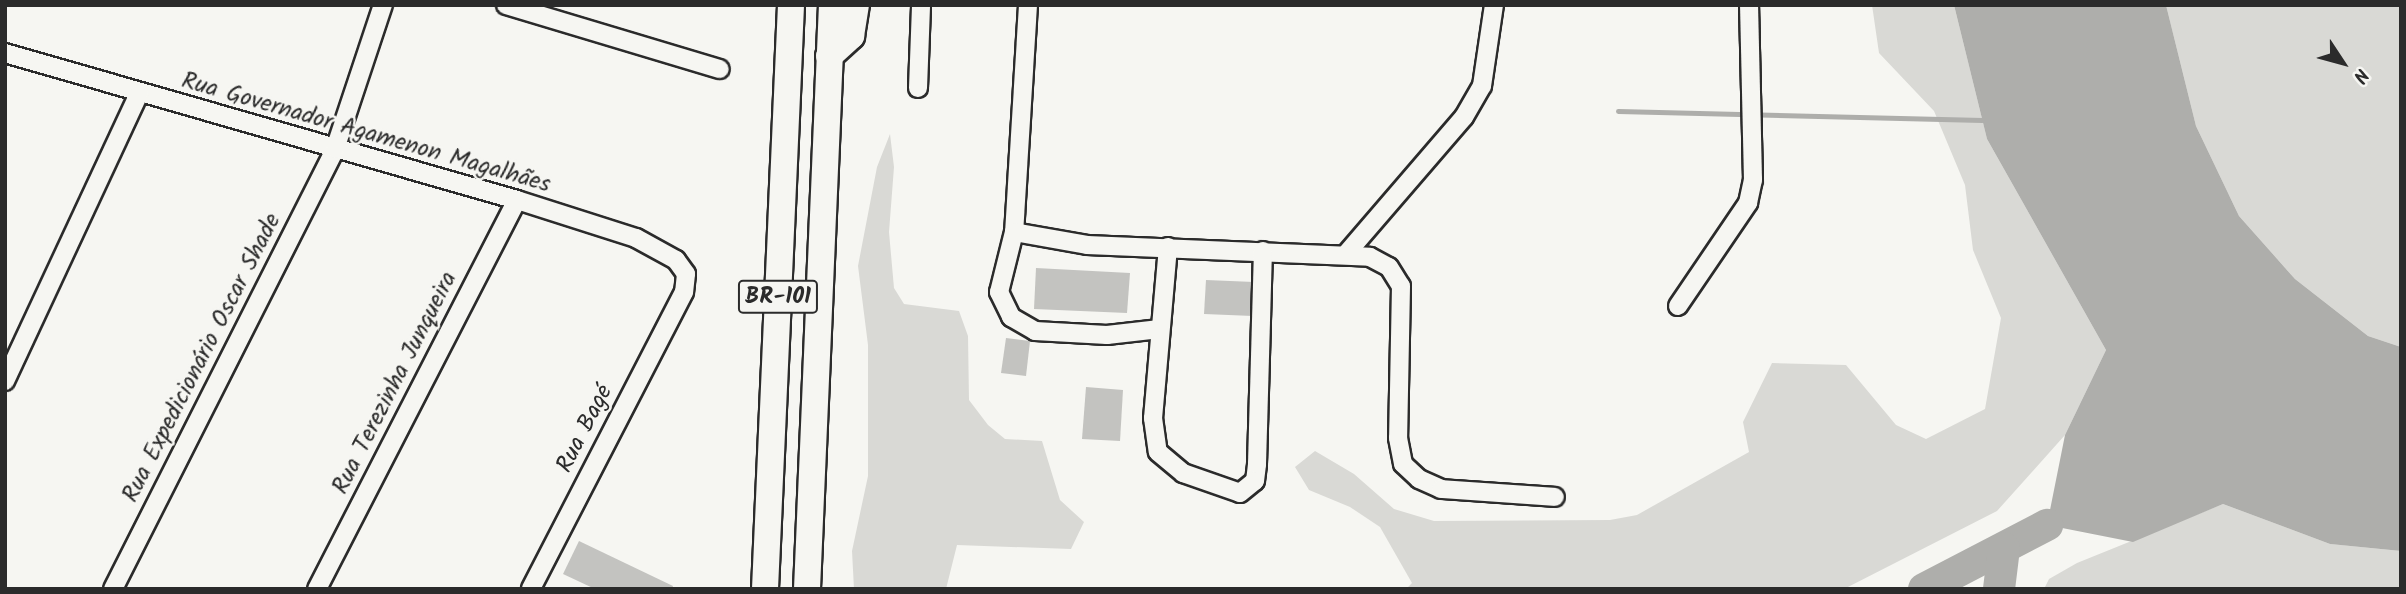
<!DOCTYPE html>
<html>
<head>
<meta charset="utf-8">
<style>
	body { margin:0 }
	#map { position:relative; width:2406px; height:594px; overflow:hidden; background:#f6f6f2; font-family:Kalam,sans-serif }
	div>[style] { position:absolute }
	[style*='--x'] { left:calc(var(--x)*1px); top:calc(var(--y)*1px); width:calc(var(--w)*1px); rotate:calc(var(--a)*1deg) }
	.green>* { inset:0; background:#d9d9d5 }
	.water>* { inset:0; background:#aeaeab }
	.stream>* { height:5px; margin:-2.5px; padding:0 2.5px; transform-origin:2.5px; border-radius:2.5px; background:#aeaeab }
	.river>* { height:32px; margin:-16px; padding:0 16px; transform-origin:16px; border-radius:16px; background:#aeaeab }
	.building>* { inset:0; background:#c3c3c0 }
	.roads { filter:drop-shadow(2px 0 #2b2b2b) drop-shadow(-2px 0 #2b2b2b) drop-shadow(0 2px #2b2b2b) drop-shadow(0 -2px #2b2b2b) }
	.minor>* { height:18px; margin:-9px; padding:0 9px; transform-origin:9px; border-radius:9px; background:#f6f6f2 }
	.highway>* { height:26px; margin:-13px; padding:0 13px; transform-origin:13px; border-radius:13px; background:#f6f6f2 }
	span { translate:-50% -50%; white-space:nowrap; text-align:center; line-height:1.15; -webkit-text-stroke:5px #f6f6f2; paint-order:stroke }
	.shield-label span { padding:2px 5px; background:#f6f6f2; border:2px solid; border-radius:5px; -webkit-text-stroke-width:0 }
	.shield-label { font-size:23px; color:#2b2b2b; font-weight:700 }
	.street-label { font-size:24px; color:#2b2b2b }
	.frame { position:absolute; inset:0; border:7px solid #2b2b2b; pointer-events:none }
	.north { position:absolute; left:2308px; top:28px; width:70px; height:70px; -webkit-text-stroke:5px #f6f6f2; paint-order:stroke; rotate:126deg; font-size:19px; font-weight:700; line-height:28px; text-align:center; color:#2b2b2b }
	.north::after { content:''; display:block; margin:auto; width:24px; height:32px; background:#2b2b2b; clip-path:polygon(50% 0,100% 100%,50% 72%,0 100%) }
</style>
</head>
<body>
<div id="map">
	<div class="green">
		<i style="clip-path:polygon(1872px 5px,1954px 5px,1987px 139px,2106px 350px,2065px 435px,1997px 511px,1844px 589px,1406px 589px,1412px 583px,1380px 527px,1350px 507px,1309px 490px,1295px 467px,1315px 451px,1354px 474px,1394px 509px,1434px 521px,1610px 520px,1637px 515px,1749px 452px,1743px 422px,1772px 363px,1846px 365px,1896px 425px,1926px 439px,1985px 409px,2001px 318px,1973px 250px,1965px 185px,1934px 111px,1879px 53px)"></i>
		<i style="clip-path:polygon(2166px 5px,2401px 5px,2401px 347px,2368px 336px,2295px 279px,2239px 216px,2196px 126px)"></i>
		<i style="clip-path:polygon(890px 134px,894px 167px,889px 232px,894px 288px,904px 304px,959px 311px,968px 336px,969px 400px,988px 425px,1005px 439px,1042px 441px,1060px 500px,1084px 522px,1071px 549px,957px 545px,946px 589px,854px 589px,852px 551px,868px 476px,868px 345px,858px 266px,877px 167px)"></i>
		<i style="clip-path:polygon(2223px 504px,2330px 544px,2401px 551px,2401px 589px,2044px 589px,2049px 579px,2077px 563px)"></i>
	</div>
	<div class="water">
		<i style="clip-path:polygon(1954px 5px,2166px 5px,2196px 126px,2239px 216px,2295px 279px,2368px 336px,2401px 347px,2401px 551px,2330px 544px,2223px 504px,2133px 542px,2047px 525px,2065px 435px,2106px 350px,1987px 139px)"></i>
	</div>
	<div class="stream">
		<i style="--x:1618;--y:111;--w:364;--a:1.4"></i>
	</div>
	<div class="river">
		<i style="--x:1924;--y:589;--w:139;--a:-27.5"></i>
		<i style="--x:1999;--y:589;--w:41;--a:-83"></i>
	</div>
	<div class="building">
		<i style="clip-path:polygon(1036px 268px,1130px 273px,1127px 313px,1034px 309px)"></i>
		<i style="clip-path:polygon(1206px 280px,1254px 282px,1253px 316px,1204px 314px)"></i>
		<i style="clip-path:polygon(1006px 338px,1030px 341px,1026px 376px,1001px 373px)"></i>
		<i style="clip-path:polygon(1086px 387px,1123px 390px,1120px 441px,1082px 439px)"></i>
		<i style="clip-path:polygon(579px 541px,673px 586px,672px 589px,595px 589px,563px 574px)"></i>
	</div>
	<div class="roads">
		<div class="minor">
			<i style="--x:506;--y:5;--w:223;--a:16.7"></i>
			<i style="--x:1028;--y:5;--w:227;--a:93.5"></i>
			<i style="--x:1014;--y:232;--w:74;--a:10.1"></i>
			<i style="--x:1087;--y:245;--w:283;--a:2.4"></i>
			<i style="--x:1370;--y:257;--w:21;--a:28"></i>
			<i style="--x:1389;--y:267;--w:22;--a:58"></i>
			<i style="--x:1401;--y:286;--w:152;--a:91.1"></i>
			<i style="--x:1398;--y:438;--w:26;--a:79"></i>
			<i style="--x:1403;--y:464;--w:22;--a:43"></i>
			<i style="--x:1419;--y:479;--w:24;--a:24"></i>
			<i style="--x:1441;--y:489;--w:114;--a:4"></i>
			<i style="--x:5;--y:53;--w:533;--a:16.02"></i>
			<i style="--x:517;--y:200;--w:125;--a:17.7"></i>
			<i style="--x:636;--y:238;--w:46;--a:28.8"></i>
			<i style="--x:676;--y:260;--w:17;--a:54"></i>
			<i style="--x:686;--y:274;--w:18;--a:96"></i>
			<i style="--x:684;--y:292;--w:334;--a:117.3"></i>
			<i style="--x:918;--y:88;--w:83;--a:-87.9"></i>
			<i style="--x:1014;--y:232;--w:62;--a:104"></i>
			<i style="--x:999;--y:292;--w:28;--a:64"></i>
			<i style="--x:1011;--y:317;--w:28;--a:30"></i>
			<i style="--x:1035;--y:331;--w:72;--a:3.2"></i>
			<i style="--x:1107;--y:335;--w:53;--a:-6.5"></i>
			<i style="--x:1168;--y:247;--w:172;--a:95"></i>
			<i style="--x:1153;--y:418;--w:34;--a:82"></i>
			<i style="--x:1158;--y:452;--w:33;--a:40"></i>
			<i style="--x:1183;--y:473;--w:60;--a:19.3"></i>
			<i style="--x:1240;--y:493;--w:19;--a:-39"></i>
			<i style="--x:1255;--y:481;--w:17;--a:-83"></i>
			<i style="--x:1257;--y:464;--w:213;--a:-88.4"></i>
			<i style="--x:1346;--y:254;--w:181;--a:-49.3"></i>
			<i style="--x:1464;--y:117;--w:36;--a:-60"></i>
			<i style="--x:1482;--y:86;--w:82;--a:-81.6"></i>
			<i style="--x:1678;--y:306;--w:125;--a:-55.8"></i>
			<i style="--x:1748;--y:203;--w:24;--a:-78"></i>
			<i style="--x:1753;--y:180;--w:175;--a:-91.3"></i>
			<i style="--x:5;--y:381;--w:317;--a:-65"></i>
			<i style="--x:113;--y:589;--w:493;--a:-63.2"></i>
			<i style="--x:335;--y:149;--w:152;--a:-71.6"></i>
			<i style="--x:317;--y:589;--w:437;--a:-62.8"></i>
		</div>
		<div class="highway">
			<i style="--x:829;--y:56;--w:30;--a:-42"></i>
			<i style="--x:851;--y:36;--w:31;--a:-81"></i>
			<i style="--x:765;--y:589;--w:585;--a:-87.45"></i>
			<i style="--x:807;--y:589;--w:585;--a:-87.55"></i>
		</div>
	</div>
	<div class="shield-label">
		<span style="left:778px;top:297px">BR-101</span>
	</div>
	<div class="street-label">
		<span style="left:366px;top:133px;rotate:16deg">Rua Governador Agamenon Magalhães</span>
		<span style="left:202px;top:358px;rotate:-63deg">Rua Expedicionário Oscar Shade</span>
		<span style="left:395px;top:383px;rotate:-63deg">Rua Terezinha Junqueira</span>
		<span style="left:585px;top:429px;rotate:-63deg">Rua Bagé</span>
	</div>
	<div class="frame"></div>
	<div class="north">N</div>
</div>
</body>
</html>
